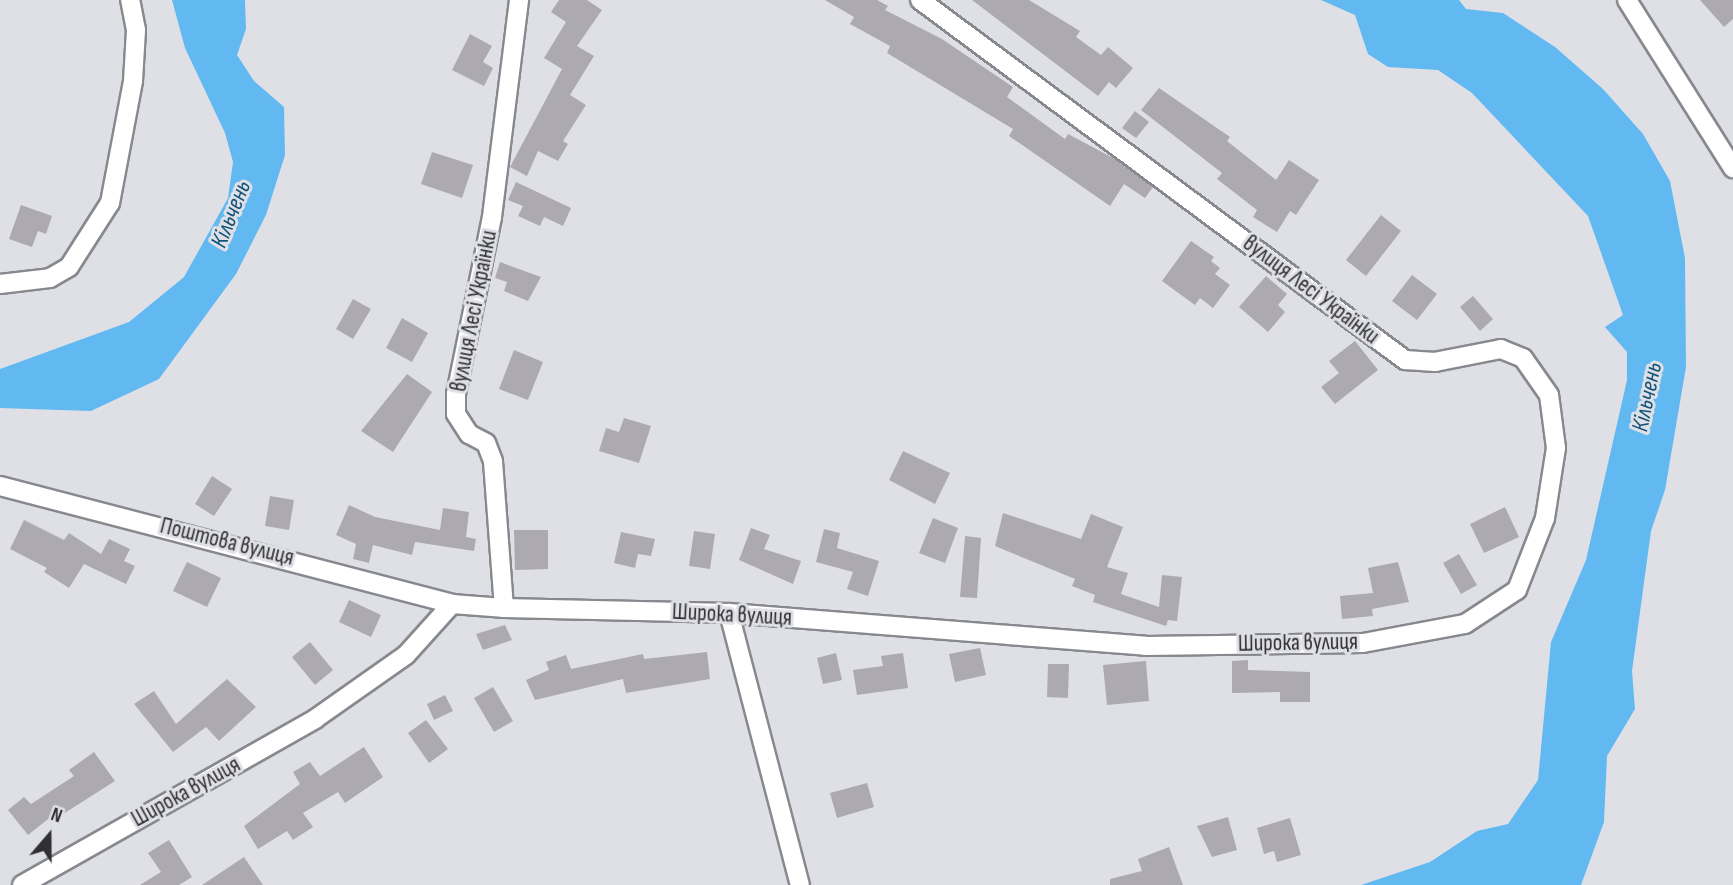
<!DOCTYPE html>
<html>
<head>
<meta charset="utf-8">
<style>
	body { margin:0 }
	#map { position:relative; width:1733px; height:885px; overflow:hidden; background:#dfe0e6; font-family:"Sofia Sans Condensed",sans-serif }
	div>[style] { position:absolute }
	[style*='--x'] { left:calc(var(--x)*1px); top:calc(var(--y)*1px); width:calc(var(--w)*1px); rotate:calc(var(--a)*1deg) }
	.water>* { inset:0; background:#62b9f2 }
	.building>* { inset:0; background:#acaab0 }
	.roads { filter:drop-shadow(2px 0 #88898f) drop-shadow(-2px 0 #88898f) drop-shadow(0 2px #88898f) drop-shadow(0 -2px #88898f) }
	.minor>* { height:18px; margin:-9px; padding:0 9px; transform-origin:9px; border-radius:9px; background:#fff }
	span { translate:-50% -50%; white-space:nowrap; text-align:center; line-height:1.15; -webkit-text-stroke:6px #dfe0e6; paint-order:stroke }
	.street-label { font-size:23px; color:#303032 }
	.water-label { font-size:24px; color:#12537a; font-style:italic }
	.north { position:absolute; left:14px; top:801px; width:70px; height:70px; -webkit-text-stroke:5px #dfe0e6; paint-order:stroke; rotate:20deg; font-size:19px; font-weight:700; line-height:28px; text-align:center; color:#303032 }
	.north::after { content:''; display:block; margin:auto; width:24px; height:32px; background:#303032; clip-path:polygon(50% 0,100% 100%,50% 72%,0 100%) }
</style>
</head>
<body>
<div id="map">
	<div class="water">
		<i style="clip-path:polygon(172px 0,245px 0,246px 29px,237px 55px,254px 81px,284px 107px,285px 155px,266px 215px,236px 274px,159px 379px,91px 411px,0 408px,0 369px,129px 322px,184px 277px,228px 198px,233px 162px,225px 133px,185px 48px)"></i>
		<i style="clip-path:polygon(1321px 0,1459px 0,1466px 9px,1503px 13px,1555px 47px,1603px 89px,1643px 134px,1670px 181px,1685px 258px,1686px 367px,1665px 490px,1651px 531px,1632px 671px,1635px 709px,1607px 756px,1604px 822px,1581px 885px,1361px 885px,1430px 862px,1477px 831px,1508px 824px,1538px 780px,1551px 642px,1586px 560px,1627px 380px,1627px 352px,1605px 327px,1623px 315px,1588px 216px,1472px 93px,1438px 70px,1388px 67px,1368px 54px,1355px 15px)"></i>
	</div>
	<div class="building">
		<i style="clip-path:polygon(559px 0,587px 0,602px 10px,577px 46px,594px 56px,570px 95px,586px 105px,563px 141px,568px 144px,558px 161px,538px 151px,527px 176px,510px 167px,562px 69px,544px 58px,566px 22px,551px 12px)"></i>
		<i style="clip-path:polygon(825px 0,877px 0,888px 6px,885px 10px,942px 39px,1013px 87px,1007px 97px,1065px 139px,1068px 134px,1113px 158px,1153px 187px,1145px 198px,1124px 184px,1110px 206px,1009px 136px,1013px 129px,887px 53px,890px 46px,850px 24px,854px 17px)"></i>
		<i style="clip-path:polygon(972px 0,1029px 0,1080px 31px,1076px 37px,1101px 55px,1108px 47px,1133px 68px,1116px 88px,1109px 82px,1098px 96px)"></i>
		<i style="clip-path:polygon(1700px 0,1733px 0,1733px 19px,1724px 27px)"></i>
		<i style="clip-path:polygon(470px 34px,492px 46px,483px 62px,493px 68px,484px 86px,452px 70px)"></i>
		<i style="clip-path:polygon(1159px 88px,1230px 137px,1227px 141px,1276px 180px,1289px 160px,1319px 180px,1296px 215px,1290px 211px,1277px 232px,1253px 217px,1257px 210px,1217px 179px,1222px 173px,1141px 110px)"></i>
		<i style="clip-path:polygon(1135px 111px,1149px 122px,1136px 138px,1122px 128px)"></i>
		<i style="clip-path:polygon(432px 152px,473px 165px,462px 198px,421px 184px)"></i>
		<i style="clip-path:polygon(516px 182px,571px 208px,563px 226px,544px 217px,540px 226px,518px 216px,523px 206px,508px 200px)"></i>
		<i style="clip-path:polygon(21px 205px,52px 216px,46px 234px,38px 231px,32px 247px,9px 239px)"></i>
		<i style="clip-path:polygon(1381px 215px,1401px 231px,1366px 276px,1346px 260px)"></i>
		<i style="clip-path:polygon(1191px 241px,1214px 257px,1211px 261px,1220px 268px,1215px 274px,1230px 285px,1213px 308px,1200px 298px,1195px 305px,1162px 281px)"></i>
		<i style="clip-path:polygon(500px 262px,541px 277px,528px 301px,504px 291px,507px 282px,495px 278px)"></i>
		<i style="clip-path:polygon(1412px 275px,1437px 294px,1417px 320px,1392px 301px)"></i>
		<i style="clip-path:polygon(1266px 276px,1287px 294px,1278px 305px,1285px 312px,1268px 332px,1239px 307px)"></i>
		<i style="clip-path:polygon(1473px 296px,1493px 319px,1480px 331px,1460px 307px)"></i>
		<i style="clip-path:polygon(353px 299px,371px 309px,353px 339px,336px 329px)"></i>
		<i style="clip-path:polygon(402px 318px,428px 333px,412px 362px,386px 348px)"></i>
		<i style="clip-path:polygon(1355px 341px,1378px 370px,1335px 404px,1321px 387px,1339px 373px,1329px 361px)"></i>
		<i style="clip-path:polygon(514px 350px,543px 362px,528px 400px,499px 389px)"></i>
		<i style="clip-path:polygon(407px 374px,432px 392px,393px 452px,361px 431px)"></i>
		<i style="clip-path:polygon(624px 418px,651px 426px,639px 463px,599px 451px,606px 428px,619px 432px)"></i>
		<i style="clip-path:polygon(903px 451px,950px 473px,935px 504px,889px 480px)"></i>
		<i style="clip-path:polygon(212px 476px,232px 489px,214px 516px,195px 504px)"></i>
		<i style="clip-path:polygon(270px 496px,294px 500px,289px 530px,265px 526px)"></i>
		<i style="clip-path:polygon(349px 505px,375px 517px,440px 530px,443px 508px,469px 512px,466px 537px,476px 539px,474px 551px,415px 542px,412px 555px,373px 545px,369px 563px,353px 559px,356px 544px,336px 535px)"></i>
		<i style="clip-path:polygon(1505px 507px,1519px 537px,1484px 553px,1470px 524px)"></i>
		<i style="clip-path:polygon(1003px 513px,1081px 539px,1091px 514px,1123px 527px,1107px 567px,1128px 573px,1121px 594px,1159px 607px,1162px 575px,1182px 577px,1177px 621px,1168px 620px,1166px 626px,1093px 602px,1095px 595px,1072px 586px,1075px 579px,995px 546px)"></i>
		<i style="clip-path:polygon(933px 518px,958px 528px,945px 563px,919px 553px)"></i>
		<i style="clip-path:polygon(24px 520px,64px 540px,69px 533px,101px 554px,109px 539px,130px 549px,124px 561px,135px 566px,126px 584px,84px 564px,69px 588px,44px 572px,47px 568px,10px 549px)"></i>
		<i style="clip-path:polygon(751px 528px,770px 535px,764px 549px,801px 561px,793px 584px,739px 560px)"></i>
		<i style="clip-path:polygon(824px 529px,840px 533px,837px 548px,879px 561px,868px 596px,847px 589px,853px 572px,816px 562px)"></i>
		<i style="clip-path:polygon(514px 530px,548px 530px,548px 569px,515px 570px)"></i>
		<i style="clip-path:polygon(694px 531px,715px 534px,710px 569px,689px 566px)"></i>
		<i style="clip-path:polygon(621px 532px,655px 539px,651px 556px,638px 554px,635px 568px,614px 563px)"></i>
		<i style="clip-path:polygon(965px 536px,981px 538px,977px 598px,960px 597px)"></i>
		<i style="clip-path:polygon(1459px 554px,1477px 585px,1461px 594px,1443px 563px)"></i>
		<i style="clip-path:polygon(187px 562px,221px 578px,207px 607px,173px 591px)"></i>
		<i style="clip-path:polygon(1398px 562px,1409px 602px,1372px 609px,1373px 616px,1342px 619px,1340px 596px,1373px 593px,1368px 568px)"></i>
		<i style="clip-path:polygon(349px 600px,381px 615px,371px 637px,339px 622px)"></i>
		<i style="clip-path:polygon(505px 625px,512px 640px,483px 650px,476px 634px)"></i>
		<i style="clip-path:polygon(310px 642px,333px 670px,315px 685px,292px 657px)"></i>
		<i style="clip-path:polygon(980px 648px,986px 675px,955px 682px,949px 654px)"></i>
		<i style="clip-path:polygon(707px 652px,710px 679px,626px 693px,623px 679px,535px 700px,526px 680px,549px 670px,546px 662px,566px 655px,571px 669px,643px 654px,644px 659px)"></i>
		<i style="clip-path:polygon(836px 653px,842px 680px,823px 684px,817px 658px)"></i>
		<i style="clip-path:polygon(903px 653px,908px 688px,857px 695px,853px 670px,883px 666px,881px 656px)"></i>
		<i style="clip-path:polygon(1248px 660px,1248px 670px,1310px 672px,1310px 702px,1280px 702px,1280px 692px,1232px 693px,1232px 661px)"></i>
		<i style="clip-path:polygon(1146px 661px,1149px 701px,1107px 705px,1103px 665px)"></i>
		<i style="clip-path:polygon(1048px 664px,1069px 664px,1068px 698px,1047px 697px)"></i>
		<i style="clip-path:polygon(227px 679px,256px 707px,219px 741px,206px 727px,173px 752px,134px 704px,154px 691px,176px 724px)"></i>
		<i style="clip-path:polygon(493px 687px,513px 721px,494px 732px,474px 698px)"></i>
		<i style="clip-path:polygon(445px 695px,453px 711px,434px 720px,427px 704px)"></i>
		<i style="clip-path:polygon(426px 720px,448px 749px,429px 763px,408px 733px)"></i>
		<i style="clip-path:polygon(364px 747px,383px 777px,345px 803px,338px 792px,303px 813px,313px 827px,293px 840px,287px 831px,258px 849px,244px 826px,300px 784px,293px 772px,310px 762px,320px 776px)"></i>
		<i style="clip-path:polygon(94px 752px,115px 781px,60px 816px,57px 812px,28px 835px,8px 810px,24px 797px,31px 804px,74px 776px,69px 770px)"></i>
		<i style="clip-path:polygon(867px 783px,874px 807px,837px 818px,830px 793px)"></i>
		<i style="clip-path:polygon(1228px 817px,1237px 850px,1212px 857px,1197px 826px)"></i>
		<i style="clip-path:polygon(1290px 818px,1301px 855px,1277px 862px,1274px 851px,1264px 854px,1257px 828px)"></i>
		<i style="clip-path:polygon(169px 840px,192px 877px,179px 885px,140px 885px,161px 872px,148px 853px)"></i>
		<i style="clip-path:polygon(1169px 847px,1183px 885px,1110px 885px,1110px 879px,1142px 871px,1138px 859px)"></i>
		<i style="clip-path:polygon(244px 857px,263px 885px,202px 885px)"></i>
	</div>
	<div class="roads">
		<div class="minor">
			<i style="--x:1627;--y:0;--w:199;--a:57.8"></i>
			<i style="--x:0;--y:284;--w:50;--a:-6.8"></i>
			<i style="--x:50;--y:278;--w:22;--a:-30"></i>
			<i style="--x:69;--y:267;--w:76;--a:-57.4"></i>
			<i style="--x:110;--y:203;--w:124;--a:-79.3"></i>
			<i style="--x:133;--y:81;--w:51;--a:-86.6"></i>
			<i style="--x:136;--y:30;--w:31;--a:-101"></i>
			<i style="--x:0;--y:486;--w:467;--a:14.6"></i>
			<i style="--x:452;--y:604;--w:52;--a:4.4"></i>
			<i style="--x:504;--y:608;--w:225;--a:1.3"></i>
			<i style="--x:729;--y:613;--w:418;--a:4.5"></i>
			<i style="--x:1146;--y:646;--w:217;--a:-0.8"></i>
			<i style="--x:1363;--y:643;--w:104;--a:-10.6"></i>
			<i style="--x:1465;--y:624;--w:62;--a:-33.2"></i>
			<i style="--x:1517;--y:590;--w:77;--a:-68.7"></i>
			<i style="--x:1545;--y:518;--w:71;--a:-81.1"></i>
			<i style="--x:1556;--y:448;--w:53;--a:-97.5"></i>
			<i style="--x:1549;--y:395;--w:45;--a:-125.1"></i>
			<i style="--x:1523;--y:358;--w:24;--a:-158"></i>
			<i style="--x:1501;--y:349;--w:67;--a:168.9"></i>
			<i style="--x:1435;--y:362;--w:30;--a:-176"></i>
			<i style="--x:1405;--y:360;--w:604;--a:-143.41"></i>
			<i style="--x:504;--y:608;--w:147;--a:-94.3"></i>
			<i style="--x:493;--y:461;--w:19;--a:-111"></i>
			<i style="--x:486;--y:443;--w:19;--a:-152"></i>
			<i style="--x:469;--y:434;--w:24;--a:-123"></i>
			<i style="--x:456;--y:414;--w:20;--a:-90"></i>
			<i style="--x:456;--y:394;--w:181;--a:-78.5"></i>
			<i style="--x:492;--y:217;--w:219;--a:-82.9"></i>
			<i style="--x:729;--y:613;--w:281;--a:75.4"></i>
			<i style="--x:22;--y:885;--w:337;--a:-29.5"></i>
			<i style="--x:315;--y:719;--w:111;--a:-35.1"></i>
			<i style="--x:406;--y:655;--w:69;--a:-48"></i>
		</div>
	</div>
	<div class="street-label">
		<span style="left:1311px;top:290px;rotate:37deg">вулиця Лесі Українки</span>
		<span style="left:474px;top:311px;rotate:-79deg">вулиця Лесі Українки</span>
		<span style="left:227px;top:542px;rotate:14deg">Поштова вулиця</span>
		<span style="left:732px;top:615px;rotate:3deg">Широка вулиця</span>
		<span style="left:1298px;top:643px;rotate:-1deg">Широка вулиця</span>
		<span style="left:186px;top:792px;rotate:-29deg">Широка вулиця</span>
	</div>
	<div class="water-label">
		<span style="left:231px;top:214px;rotate:-68deg">Кільчень</span>
		<span style="left:1647px;top:397px;rotate:-78deg">Кільчень</span>
	</div>
	<div class="north">N</div>
</div>
</body>
</html>
